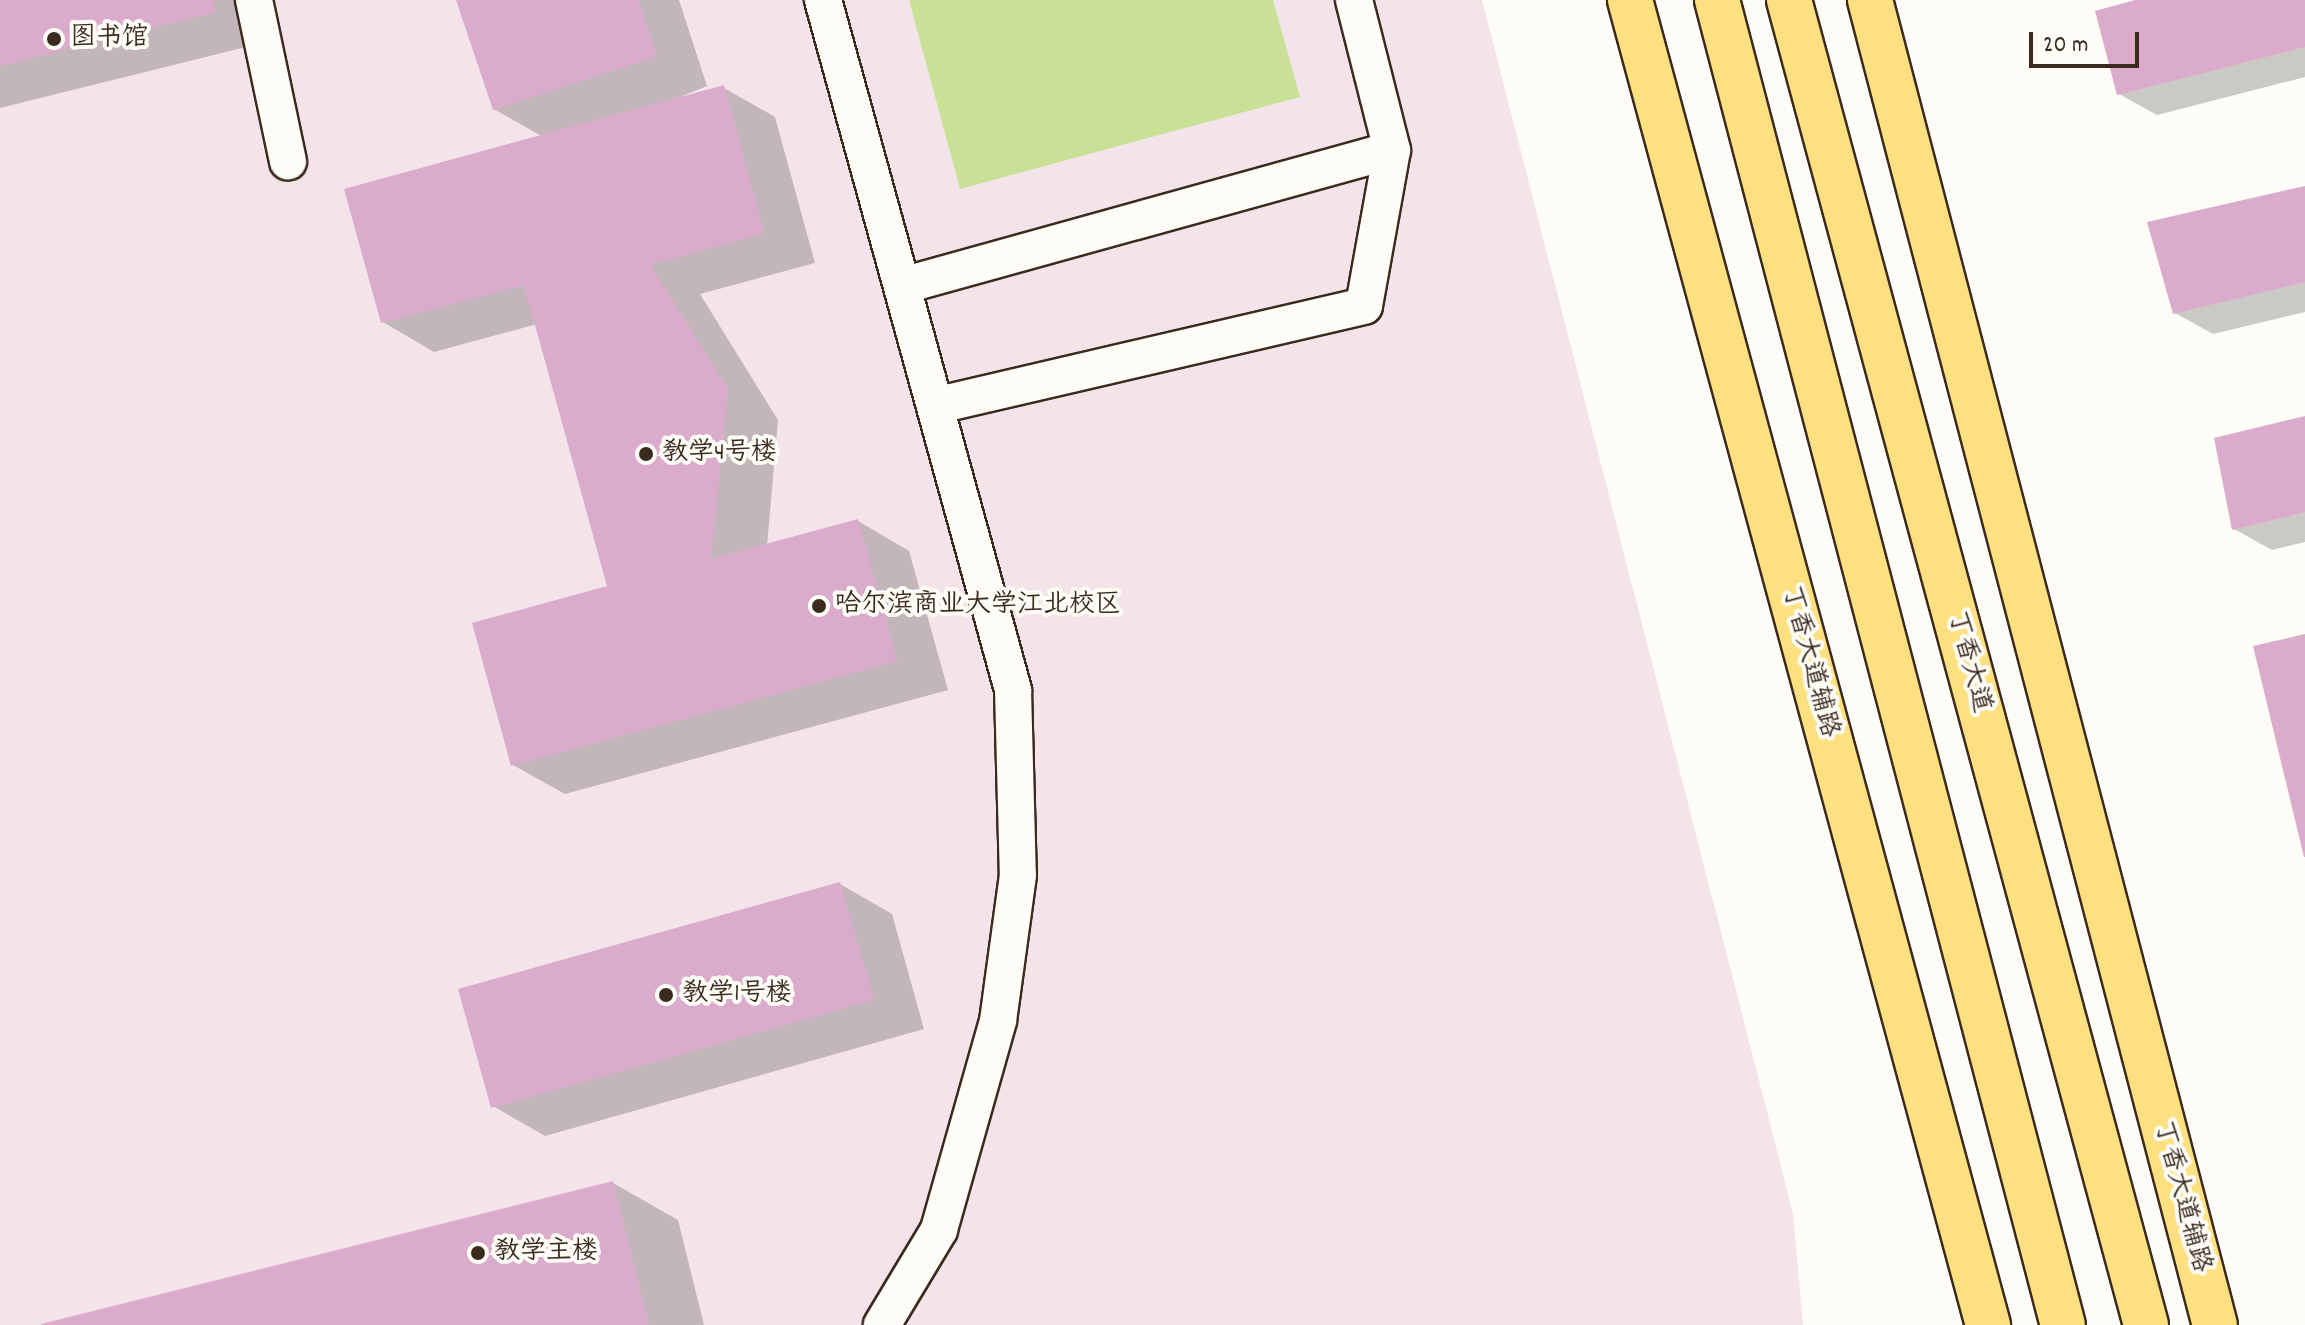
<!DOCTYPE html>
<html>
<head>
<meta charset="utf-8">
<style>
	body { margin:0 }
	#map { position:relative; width:2305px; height:1325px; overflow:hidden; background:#fdfcf7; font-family:Dekko,"LXGW WenKai TC",sans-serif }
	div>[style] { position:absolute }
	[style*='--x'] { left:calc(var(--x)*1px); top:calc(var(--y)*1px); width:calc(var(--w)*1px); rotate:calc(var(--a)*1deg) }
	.built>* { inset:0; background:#f3e4ea }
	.green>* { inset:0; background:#c8e197 }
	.shadow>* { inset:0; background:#0003 }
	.building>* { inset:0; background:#dbabcb }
	.roads { filter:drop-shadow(2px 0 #3b2a1e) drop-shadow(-2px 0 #3b2a1e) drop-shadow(0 2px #3b2a1e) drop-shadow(0 -2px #3b2a1e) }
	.minor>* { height:36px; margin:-18px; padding:0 18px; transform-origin:18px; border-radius:18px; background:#fdfcf7 }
	.major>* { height:44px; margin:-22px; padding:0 22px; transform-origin:22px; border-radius:22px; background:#fde080 }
	.dots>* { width:22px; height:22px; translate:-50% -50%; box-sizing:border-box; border:4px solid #fdfcf7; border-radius:50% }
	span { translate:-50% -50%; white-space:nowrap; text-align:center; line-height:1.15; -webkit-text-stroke:8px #fdfcf7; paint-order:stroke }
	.poi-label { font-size:26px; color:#3b2a1e }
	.left { translate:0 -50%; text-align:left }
	.street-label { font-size:26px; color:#3b2a1e }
	.scale { position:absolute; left:2029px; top:32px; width:110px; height:36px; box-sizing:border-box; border:4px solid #3b2a1e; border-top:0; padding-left:10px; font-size:24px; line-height:28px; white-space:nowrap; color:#3b2a1e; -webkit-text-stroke:6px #fdfcf7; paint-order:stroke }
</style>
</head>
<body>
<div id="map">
	<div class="built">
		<i style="clip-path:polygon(0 0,1482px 0,1793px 1213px,1803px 1325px,0 1325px)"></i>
	</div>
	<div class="green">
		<i style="clip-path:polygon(909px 0,1273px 0,1300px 97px,960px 189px)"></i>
	</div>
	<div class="shadow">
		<i style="clip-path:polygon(0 0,256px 0,266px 42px,0 108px)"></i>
		<i style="clip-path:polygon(459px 0,679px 0,707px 86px,658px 106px,724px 88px,775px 117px,815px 263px,700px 294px,778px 420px,767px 546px,858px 521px,909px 551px,948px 690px,565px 794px,513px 765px,609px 588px,537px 324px,434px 352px,383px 322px,543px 137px,494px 109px)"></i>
		<i style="clip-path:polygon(2142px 0,2305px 0,2305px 77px,2157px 115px,2119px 94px)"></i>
		<i style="clip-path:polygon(2305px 188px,2305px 312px,2213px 334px,2175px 313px)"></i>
		<i style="clip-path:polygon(2305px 418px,2305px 542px,2272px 550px,2234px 529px)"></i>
		<i style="clip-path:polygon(840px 884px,892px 914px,924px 1029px,545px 1136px,493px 1106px)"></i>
		<i style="clip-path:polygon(613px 1183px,678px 1220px,704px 1325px,45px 1325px)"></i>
	</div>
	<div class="building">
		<i style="clip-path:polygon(0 0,213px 0,216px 12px,0 66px)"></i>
		<i style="clip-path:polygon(456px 0,638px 0,657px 56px,493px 110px)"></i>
		<i style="clip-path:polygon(2135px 0,2305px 0,2305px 47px,2117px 95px,2095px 11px)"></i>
		<i style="clip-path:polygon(724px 85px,764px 233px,650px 265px,728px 389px,711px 559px,858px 519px,897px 661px,511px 766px,472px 623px,607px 586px,524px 285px,381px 323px,344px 189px)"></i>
		<i style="clip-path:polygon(2305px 186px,2305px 282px,2173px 314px,2147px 222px)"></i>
		<i style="clip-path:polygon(2305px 416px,2305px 512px,2232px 530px,2214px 438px)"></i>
		<i style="clip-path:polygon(2305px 634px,2305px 857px,2304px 857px,2253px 646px)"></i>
		<i style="clip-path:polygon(840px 882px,874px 1000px,491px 1108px,458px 989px)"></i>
		<i style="clip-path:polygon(613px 1181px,649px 1325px,41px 1325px,41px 1324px)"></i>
	</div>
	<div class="roads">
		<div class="minor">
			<i style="--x:254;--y:0;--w:165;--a:78.1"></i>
			<i style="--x:823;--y:0;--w:716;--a:74.6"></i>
			<i style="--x:1013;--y:690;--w:185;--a:88.5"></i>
			<i style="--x:1018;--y:875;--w:147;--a:97.8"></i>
			<i style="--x:998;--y:1021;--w:217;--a:105.8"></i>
			<i style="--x:939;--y:1230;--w:111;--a:121"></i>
			<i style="--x:1354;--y:0;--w:155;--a:75.8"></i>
			<i style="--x:905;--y:285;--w:505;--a:-15.49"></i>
			<i style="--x:1392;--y:150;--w:158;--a:100.2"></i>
			<i style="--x:1364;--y:306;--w:437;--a:166.9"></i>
		</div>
		<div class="major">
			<i style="--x:1630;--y:0;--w:1373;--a:74.88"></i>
			<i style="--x:1717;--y:0;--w:1369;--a:75.37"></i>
			<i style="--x:1789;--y:0;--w:1372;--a:74.92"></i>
			<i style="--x:1870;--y:0;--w:1369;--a:75.41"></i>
		</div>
	</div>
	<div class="dots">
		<i style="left:54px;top:39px;background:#3b2a1e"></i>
		<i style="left:646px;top:454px;background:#3b2a1e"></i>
		<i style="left:819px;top:606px;background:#3b2a1e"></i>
		<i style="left:666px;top:995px;background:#3b2a1e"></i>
		<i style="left:478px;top:1253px;background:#3b2a1e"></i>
	</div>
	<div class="poi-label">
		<span class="left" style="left:70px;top:39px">图书馆</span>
		<span class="left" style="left:662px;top:454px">教学4号楼</span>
		<span class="left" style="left:835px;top:606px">哈尔滨商业大学江北校区</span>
		<span class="left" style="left:682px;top:995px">教学1号楼</span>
		<span class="left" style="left:494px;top:1253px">教学主楼</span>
	</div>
	<div class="street-label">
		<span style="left:1809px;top:662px;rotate:75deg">丁香大道辅路</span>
		<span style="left:1968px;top:662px;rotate:75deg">丁香大道</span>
		<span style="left:2181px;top:1197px;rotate:75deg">丁香大道辅路</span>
	</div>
	<div class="scale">20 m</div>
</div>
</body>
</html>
